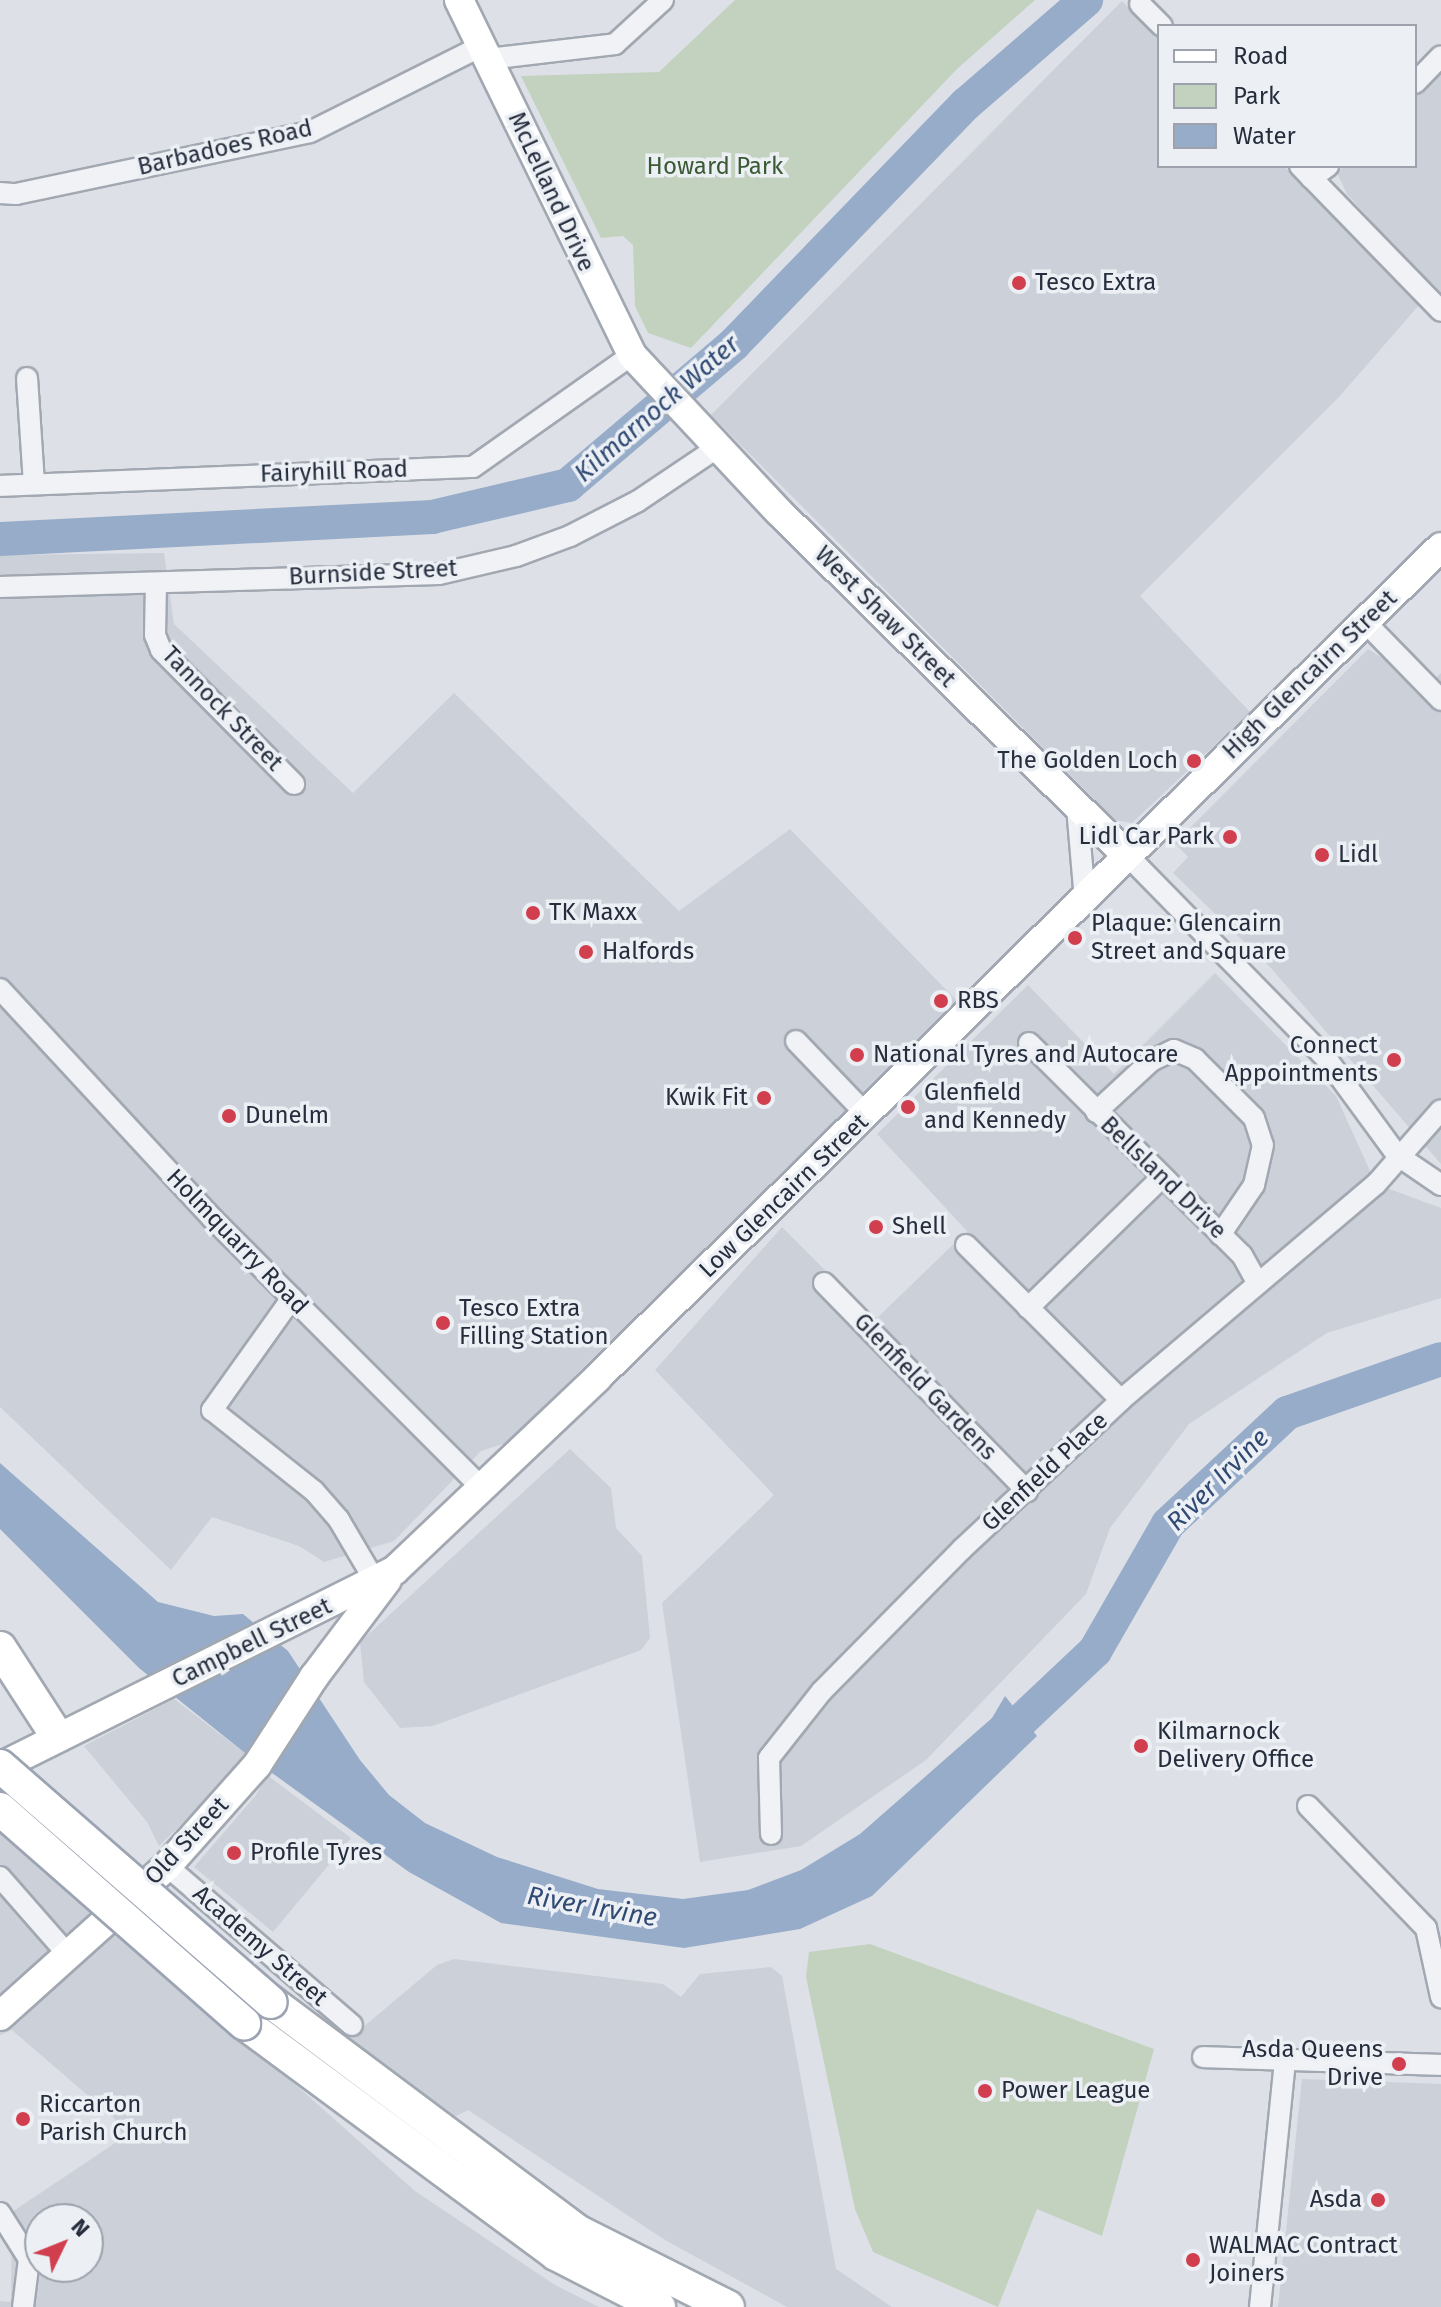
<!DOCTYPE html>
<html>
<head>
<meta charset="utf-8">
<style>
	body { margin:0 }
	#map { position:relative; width:1441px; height:2307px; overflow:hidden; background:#dde1e7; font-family:"Fira Sans",sans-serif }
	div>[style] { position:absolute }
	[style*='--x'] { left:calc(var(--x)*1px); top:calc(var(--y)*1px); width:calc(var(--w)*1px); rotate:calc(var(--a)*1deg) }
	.built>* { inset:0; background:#cbd0d9 }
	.green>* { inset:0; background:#c2d2be }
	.water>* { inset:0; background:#97acc9 }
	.river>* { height:34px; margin:-17px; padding:0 17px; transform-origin:17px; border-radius:17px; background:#97acc9 }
	.roads { filter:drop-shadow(2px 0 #a2a8b1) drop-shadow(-2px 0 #a2a8b1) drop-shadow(0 2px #a2a8b1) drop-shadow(0 -2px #a2a8b1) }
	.street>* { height:20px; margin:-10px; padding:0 10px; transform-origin:10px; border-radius:10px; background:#f0f2f6 }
	.secondary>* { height:28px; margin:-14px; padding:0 14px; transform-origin:14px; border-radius:14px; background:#fff }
	.primary>* { height:32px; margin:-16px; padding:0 16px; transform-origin:16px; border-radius:16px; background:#fff }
	.bridges { filter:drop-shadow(2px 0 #9ca4b3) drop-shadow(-2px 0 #9ca4b3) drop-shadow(0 2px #9ca4b3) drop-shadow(0 -2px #9ca4b3) }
	.primary-bridge>* { height:32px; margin:-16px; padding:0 16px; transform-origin:16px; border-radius:16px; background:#fff }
	.dots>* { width:22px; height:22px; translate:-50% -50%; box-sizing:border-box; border:4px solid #ecf0f5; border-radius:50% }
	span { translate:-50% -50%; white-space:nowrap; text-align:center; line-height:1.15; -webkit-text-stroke:7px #ecf0f5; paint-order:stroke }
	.street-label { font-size:24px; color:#262e3e }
	.park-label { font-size:24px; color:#395a33 }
	.poi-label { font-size:24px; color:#262e3e }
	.left { translate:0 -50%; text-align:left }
	.right { translate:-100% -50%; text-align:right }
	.water-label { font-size:26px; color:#304a73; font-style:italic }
	.legend { position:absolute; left:1157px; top:24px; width:260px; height:144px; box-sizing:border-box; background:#ecf0f5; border:2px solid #9da2ac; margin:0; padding:10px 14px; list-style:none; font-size:24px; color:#262e3e }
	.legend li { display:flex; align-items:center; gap:16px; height:40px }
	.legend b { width:40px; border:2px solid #9da2ac }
	.north { position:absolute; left:24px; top:2203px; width:80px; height:80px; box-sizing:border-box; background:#ecf0f5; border:2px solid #9da2ac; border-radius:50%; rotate:47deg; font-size:22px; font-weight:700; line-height:32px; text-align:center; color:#262e3e }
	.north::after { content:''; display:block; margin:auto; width:28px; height:36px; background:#d13e4d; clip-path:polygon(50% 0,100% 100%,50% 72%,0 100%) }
</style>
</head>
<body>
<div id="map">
	<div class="built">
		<i style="clip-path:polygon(1122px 1px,1159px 38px,1159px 166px,1284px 166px,1420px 304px,1339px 397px,1140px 596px,1250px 712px,1132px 823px,1115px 820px,711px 415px)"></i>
		<i style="clip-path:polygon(1441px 55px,1441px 298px,1347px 194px,1337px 173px,1344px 166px,1415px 166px,1415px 85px)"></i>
		<i style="clip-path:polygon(164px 553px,174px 624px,353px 793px,454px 693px,679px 911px,790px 829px,958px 1002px,506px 1443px,481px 1451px,394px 1541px,324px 1562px,299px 1546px,212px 1517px,171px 1570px,0 1407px,0 555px)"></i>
		<i style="clip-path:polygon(1368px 649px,1427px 686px,1441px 673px,1441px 1164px,1270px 967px,1173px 873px,1188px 857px,1175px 843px)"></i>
		<i style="clip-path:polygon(1215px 973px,1336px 1096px,1376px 1184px,1441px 1208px,1441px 1298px,1327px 1333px,1189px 1424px,1110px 1528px,1086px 1594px,926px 1760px,801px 1846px,700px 1862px,662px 1603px,774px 1495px,655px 1370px,782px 1227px,875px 1320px,967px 1231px,877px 1134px,1028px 985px,1114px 1074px)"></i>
		<i style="clip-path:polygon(570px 1449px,611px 1488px,616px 1528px,642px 1556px,650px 1638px,641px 1650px,433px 1726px,400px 1728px,364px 1682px,360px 1642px)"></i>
		<i style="clip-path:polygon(174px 1699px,250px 1757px,159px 1846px,147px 1822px,84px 1746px)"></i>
		<i style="clip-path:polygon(267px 1775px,351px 1838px,273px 1932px,194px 1867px,256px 1795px)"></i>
		<i style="clip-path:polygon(evenodd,0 1822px,415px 2191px,555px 2285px,599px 2307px,0 2307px,0 2301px,11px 2302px,12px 2212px,124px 2137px,114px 2118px,12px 2030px,0 2035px,0 1822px,40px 2219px,88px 2219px,88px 2267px,40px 2267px,40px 2219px)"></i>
		<i style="clip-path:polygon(454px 1959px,663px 1984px,681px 1997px,700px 1974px,771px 1967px,782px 1976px,836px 2269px,892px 2307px,787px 2307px,665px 2240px,468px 2110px,444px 2122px,343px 2044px,437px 1965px)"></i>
		<i style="clip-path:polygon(1302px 2079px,1441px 2084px,1441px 2307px,1278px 2307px)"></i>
	</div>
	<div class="green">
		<i style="clip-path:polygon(735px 0,1035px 0,957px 69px,691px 348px,648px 333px,635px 306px,633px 245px,623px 236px,601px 238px,521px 76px,659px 72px)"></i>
		<i style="clip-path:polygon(870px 1944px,1154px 2049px,1102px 2236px,1037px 2209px,998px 2307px,873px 2252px,855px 2209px,806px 1977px,809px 1952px)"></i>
	</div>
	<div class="water">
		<i style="clip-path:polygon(0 1463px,158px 1602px,214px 1616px,243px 1614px,288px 1651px,360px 1760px,389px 1795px,425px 1823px,497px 1857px,598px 1889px,683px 1899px,748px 1890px,801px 1870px,860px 1834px,992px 1718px,1005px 1696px,1037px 1736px,872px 1896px,800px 1929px,684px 1948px,501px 1923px,409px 1872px,250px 1757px,139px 1668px,0 1529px)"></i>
	</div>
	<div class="river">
		<i style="--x:0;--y:539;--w:433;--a:-2.9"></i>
		<i style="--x:432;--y:517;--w:140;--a:-13.2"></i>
		<i style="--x:568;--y:485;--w:218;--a:-40.3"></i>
		<i style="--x:734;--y:344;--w:334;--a:-46"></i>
		<i style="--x:966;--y:104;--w:159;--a:-40.9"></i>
		<i style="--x:991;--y:1749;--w:143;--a:-43.3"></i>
		<i style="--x:1095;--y:1651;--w:146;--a:-60.1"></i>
		<i style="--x:1168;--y:1524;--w:163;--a:-43"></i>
		<i style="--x:1287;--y:1413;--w:163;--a:-19.3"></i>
	</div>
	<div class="roads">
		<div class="street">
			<i style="--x:1140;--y:4;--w:31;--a:45"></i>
			<i style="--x:488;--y:59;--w:128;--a:-6.7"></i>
			<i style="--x:615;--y:44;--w:65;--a:-42.5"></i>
			<i style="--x:1415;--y:83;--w:37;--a:-46"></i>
			<i style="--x:1300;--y:166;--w:202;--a:45.8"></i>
			<i style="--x:1311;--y:178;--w:21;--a:-35"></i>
			<i style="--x:0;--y:193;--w:16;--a:4"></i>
			<i style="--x:16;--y:194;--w:300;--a:-11.9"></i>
			<i style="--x:310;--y:132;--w:192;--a:-26.6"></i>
			<i style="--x:27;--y:378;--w:106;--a:86.2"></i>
			<i style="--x:0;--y:486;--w:473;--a:-2.3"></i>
			<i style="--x:473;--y:467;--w:194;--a:-35.2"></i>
			<i style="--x:156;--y:583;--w:52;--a:91.1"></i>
			<i style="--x:155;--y:635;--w:16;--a:68"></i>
			<i style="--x:161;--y:650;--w:189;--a:45.2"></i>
			<i style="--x:0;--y:587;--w:439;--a:-1.7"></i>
			<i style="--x:439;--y:574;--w:79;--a:-13.2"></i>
			<i style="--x:516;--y:556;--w:58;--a:-20.3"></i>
			<i style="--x:570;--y:536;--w:76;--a:-27.2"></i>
			<i style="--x:638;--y:501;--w:95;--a:-33.9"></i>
			<i style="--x:1365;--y:622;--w:109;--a:45.7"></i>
			<i style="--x:1077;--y:807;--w:94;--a:85.1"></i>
			<i style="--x:1126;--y:854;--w:286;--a:45.6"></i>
			<i style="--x:1326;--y:1058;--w:120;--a:53.8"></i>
			<i style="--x:1397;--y:1155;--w:53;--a:34.3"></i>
			<i style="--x:0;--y:989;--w:311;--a:47.2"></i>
			<i style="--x:211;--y:1217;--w:383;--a:45"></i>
			<i style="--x:796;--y:1041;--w:103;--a:46.2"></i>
			<i style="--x:1029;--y:1043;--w:301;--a:44.9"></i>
			<i style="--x:1242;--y:1255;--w:33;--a:61"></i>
			<i style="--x:1096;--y:1112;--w:75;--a:-42.8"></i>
			<i style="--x:1151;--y:1061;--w:25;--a:-26"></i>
			<i style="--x:1174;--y:1050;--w:23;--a:23"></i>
			<i style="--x:1195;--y:1059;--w:83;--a:45"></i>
			<i style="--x:1254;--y:1118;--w:28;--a:72"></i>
			<i style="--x:1263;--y:1145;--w:41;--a:102.7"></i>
			<i style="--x:1254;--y:1185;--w:60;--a:124.2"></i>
			<i style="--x:966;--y:1245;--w:219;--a:45"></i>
			<i style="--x:824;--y:1283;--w:291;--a:45.7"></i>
			<i style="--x:292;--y:1298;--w:138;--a:125.5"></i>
			<i style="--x:212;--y:1410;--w:130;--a:38.5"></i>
			<i style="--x:314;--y:1491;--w:38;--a:49"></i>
			<i style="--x:339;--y:1520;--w:71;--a:59.5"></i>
			<i style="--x:1028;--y:1308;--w:186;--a:-44.3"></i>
			<i style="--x:1308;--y:1806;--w:170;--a:46"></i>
			<i style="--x:1426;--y:1928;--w:71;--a:77.7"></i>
			<i style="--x:771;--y:1834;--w:76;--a:-91.5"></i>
			<i style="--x:769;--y:1758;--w:85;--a:-51.7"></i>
			<i style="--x:822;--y:1691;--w:199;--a:-45.4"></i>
			<i style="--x:962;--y:1549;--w:218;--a:-43.1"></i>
			<i style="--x:1121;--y:1400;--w:334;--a:-40.3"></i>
			<i style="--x:1376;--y:1184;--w:98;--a:-48.7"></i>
			<i style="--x:167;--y:1866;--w:244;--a:40.7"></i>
			<i style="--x:0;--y:1877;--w:106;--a:48.8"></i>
			<i style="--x:1203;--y:2057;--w:238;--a:1.9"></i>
			<i style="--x:0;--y:2213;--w:54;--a:57.8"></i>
			<i style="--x:29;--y:2259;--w:48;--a:97.1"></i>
			<i style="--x:1260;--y:2307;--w:249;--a:-84.2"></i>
		</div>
		<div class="secondary">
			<i style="--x:459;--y:0;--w:395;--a:64"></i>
			<i style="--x:632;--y:355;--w:216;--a:46.9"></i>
			<i style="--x:780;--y:513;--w:486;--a:44.6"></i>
			<i style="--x:0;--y:1767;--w:441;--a:-26.5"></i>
			<i style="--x:395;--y:1570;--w:279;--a:-43.5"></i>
			<i style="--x:597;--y:1378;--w:1184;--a:-44.56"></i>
			<i style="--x:0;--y:2016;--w:224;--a:-41.9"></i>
			<i style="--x:167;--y:1866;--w:135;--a:-48.3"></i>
			<i style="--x:257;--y:1765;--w:105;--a:-57.1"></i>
			<i style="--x:314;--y:1677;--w:121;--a:-53"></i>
		</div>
		<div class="primary">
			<i style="--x:0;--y:1648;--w:105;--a:57.1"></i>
			<i style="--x:271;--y:2002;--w:382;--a:36.8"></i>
			<i style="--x:577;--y:2231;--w:169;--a:26.7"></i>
			<i style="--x:244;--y:2023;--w:388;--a:36.5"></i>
			<i style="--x:556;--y:2254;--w:116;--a:27.2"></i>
		</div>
	</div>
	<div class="bridges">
		<div class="primary-bridge">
			<i style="--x:0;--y:1766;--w:359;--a:41.1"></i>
			<i style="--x:0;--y:1809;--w:325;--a:41.3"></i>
		</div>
	</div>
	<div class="dots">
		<i style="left:1019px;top:283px;background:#d13e4d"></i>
		<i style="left:1194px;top:761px;background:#d13e4d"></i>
		<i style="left:1230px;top:837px;background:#d13e4d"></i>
		<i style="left:1322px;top:855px;background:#d13e4d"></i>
		<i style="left:533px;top:913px;background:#d13e4d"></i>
		<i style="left:1075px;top:938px;background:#d13e4d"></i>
		<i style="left:586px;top:952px;background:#d13e4d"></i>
		<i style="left:941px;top:1001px;background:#d13e4d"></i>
		<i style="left:857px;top:1055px;background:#d13e4d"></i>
		<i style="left:1394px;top:1060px;background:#d13e4d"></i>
		<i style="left:764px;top:1098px;background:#d13e4d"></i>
		<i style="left:908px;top:1107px;background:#d13e4d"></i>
		<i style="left:229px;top:1116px;background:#d13e4d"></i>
		<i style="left:876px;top:1227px;background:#d13e4d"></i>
		<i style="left:443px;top:1323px;background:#d13e4d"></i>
		<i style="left:1141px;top:1746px;background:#d13e4d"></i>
		<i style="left:234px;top:1853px;background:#d13e4d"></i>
		<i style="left:1399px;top:2064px;background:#d13e4d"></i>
		<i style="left:985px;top:2091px;background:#d13e4d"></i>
		<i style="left:23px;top:2119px;background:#d13e4d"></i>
		<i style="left:1378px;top:2200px;background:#d13e4d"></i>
		<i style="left:1193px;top:2260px;background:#d13e4d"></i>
	</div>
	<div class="street-label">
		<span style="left:225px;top:148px;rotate:-13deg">Barbadoes Road</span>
		<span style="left:551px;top:192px;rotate:65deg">McLelland Drive</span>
		<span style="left:334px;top:472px;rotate:-2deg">Fairyhill Road</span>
		<span style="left:373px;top:573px;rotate:-3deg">Burnside Street</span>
		<span style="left:885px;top:617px;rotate:45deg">West Shaw Street</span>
		<span style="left:1310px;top:675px;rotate:-44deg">High Glencairn Street</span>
		<span style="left:222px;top:709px;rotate:46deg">Tannock Street</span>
		<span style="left:1163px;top:1178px;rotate:44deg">Bellsland Drive</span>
		<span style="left:784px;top:1196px;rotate:-44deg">Low Glencairn Street</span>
		<span style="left:237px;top:1242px;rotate:46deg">Holmquarry Road</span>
		<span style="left:925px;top:1387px;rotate:46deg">Glenfield Gardens</span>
		<span style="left:1045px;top:1472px;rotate:-43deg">Glenfield Place</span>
		<span style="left:252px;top:1643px;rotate:-26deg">Campbell Street</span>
		<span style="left:187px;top:1841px;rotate:-47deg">Old Street</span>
		<span style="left:260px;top:1946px;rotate:41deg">Academy Street</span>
	</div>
	<div class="park-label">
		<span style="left:715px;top:167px">Howard Park</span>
	</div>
	<div class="poi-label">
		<span class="left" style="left:1035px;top:283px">Tesco Extra</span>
		<span class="right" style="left:1178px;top:761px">The Golden Loch</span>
		<span class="right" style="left:1214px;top:837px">Lidl Car Park</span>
		<span class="left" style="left:1338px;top:855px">Lidl</span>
		<span class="left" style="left:549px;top:913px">TK Maxx</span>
		<span class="left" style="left:1091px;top:938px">Plaque: Glencairn<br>Street and Square</span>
		<span class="left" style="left:602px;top:952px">Halfords</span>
		<span class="left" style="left:957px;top:1001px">RBS</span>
		<span class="right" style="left:1378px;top:1060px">Connect<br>Appointments</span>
		<span class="left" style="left:873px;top:1055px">National Tyres and Autocare</span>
		<span class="left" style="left:924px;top:1107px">Glenfield<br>and Kennedy</span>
		<span class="right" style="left:748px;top:1098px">Kwik Fit</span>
		<span class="left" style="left:245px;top:1116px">Dunelm</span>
		<span class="left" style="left:892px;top:1227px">Shell</span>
		<span class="left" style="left:459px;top:1323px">Tesco Extra<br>Filling Station</span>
		<span class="left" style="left:1157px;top:1746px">Kilmarnock<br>Delivery Office</span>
		<span class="left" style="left:250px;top:1853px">Profile Tyres</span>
		<span class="right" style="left:1383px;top:2064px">Asda Queens<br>Drive</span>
		<span class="left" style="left:1001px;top:2091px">Power League</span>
		<span class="left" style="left:39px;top:2119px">Riccarton<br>Parish Church</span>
		<span class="right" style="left:1362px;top:2200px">Asda</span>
		<span class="left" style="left:1209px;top:2260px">WALMAC Contract<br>Joiners</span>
	</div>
	<div class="water-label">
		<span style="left:657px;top:409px;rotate:-41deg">Kilmarnock Water</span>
		<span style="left:1218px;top:1480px;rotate:-45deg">River Irvine</span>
		<span style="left:592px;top:1907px;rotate:10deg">River Irvine</span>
	</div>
	<ul class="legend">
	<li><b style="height:10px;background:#fff"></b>Road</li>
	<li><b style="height:22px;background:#c2d2be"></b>Park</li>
	<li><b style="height:22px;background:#97acc9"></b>Water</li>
	</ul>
	<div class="north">N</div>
</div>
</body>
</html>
